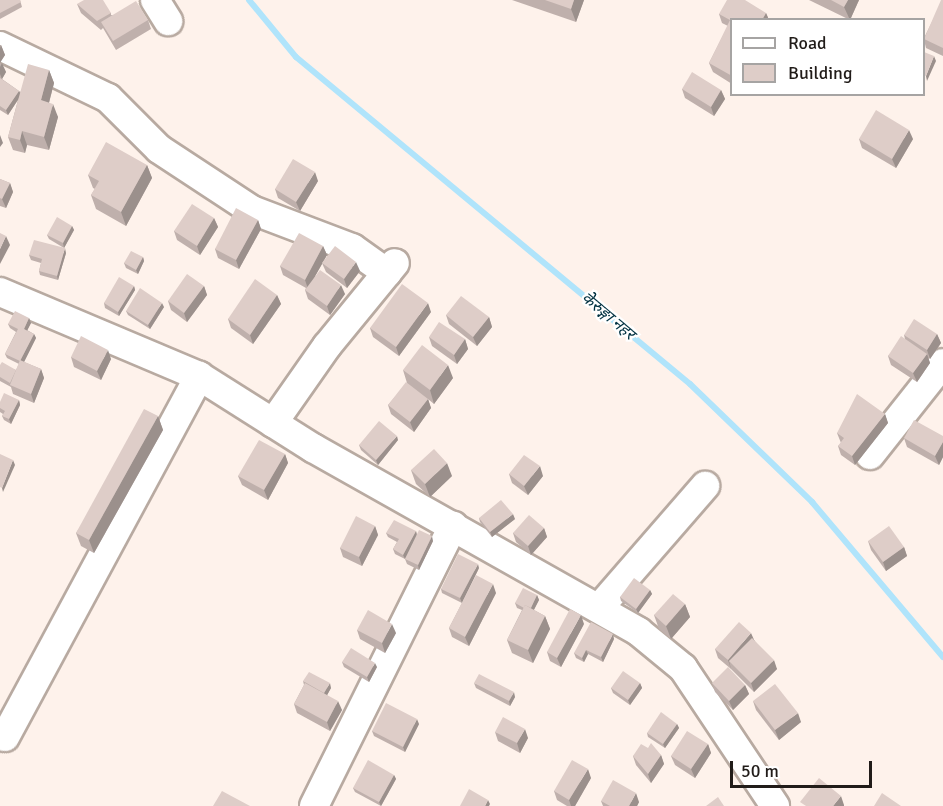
<!DOCTYPE html>
<html>
<head>
<meta charset="utf-8">
<style>
	body { margin:0 }
	#map { position:relative; width:943px; height:806px; overflow:hidden; background:#fef2eb; font-family:Signika,"Noto Sans Devanagari",sans-serif }
	div>[style] { position:absolute }
	[style*='--x'] { left:calc(var(--x)*1px); top:calc(var(--y)*1px); width:calc(var(--w)*1px); rotate:calc(var(--a)*1deg) }
	.stream>* { height:6px; margin:-3px; padding:0 3px; transform-origin:3px; border-radius:3px; background:#b0e4fb }
	.roads { filter:drop-shadow(2px 0 #b8aaa1) drop-shadow(-2px 0 #b8aaa1) drop-shadow(0 2px #b8aaa1) drop-shadow(0 -2px #b8aaa1) }
	.minor>* { height:28px; margin:-14px; padding:0 14px; transform-origin:14px; border-radius:14px; background:#fff }
	.wall>* { inset:0; background:#bfb0ac }
	.shaded-wall>* { inset:0; background:#9b908c }
	.building>* { inset:0; background:#decdc8 }
	span { translate:-50% -50%; white-space:nowrap; text-align:center; line-height:1.15; -webkit-text-stroke:4.5px #fff; paint-order:stroke }
	.water-label { font-size:16px; color:#013141; font-style:italic }
	.legend { position:absolute; left:730px; top:18px; width:195px; height:78px; box-sizing:border-box; background:#fff; border:2px solid #a6a4a3; margin:0; padding:8px 10px; list-style:none; font-size:18px; color:#211c19 }
	.legend li { display:flex; align-items:center; gap:12px; height:30px }
	.legend b { width:30px; border:2px solid #a6a4a3 }
	.scale { position:absolute; left:730px; top:761px; width:142px; height:27px; box-sizing:border-box; border:3px solid #211c19; border-top:0; padding-left:8px; font-size:18px; line-height:21px; white-space:nowrap; color:#211c19; -webkit-text-stroke:4px #fff; paint-order:stroke }
</style>
</head>
<body>
<div id="map">
	<div class="stream">
		<i style="--x:249;--y:0;--w:74;--a:50.5"></i>
		<i style="--x:296;--y:57;--w:512;--a:39.69"></i>
		<i style="--x:690;--y:384;--w:170;--a:44"></i>
		<i style="--x:812;--y:502;--w:203;--a:49.8"></i>
	</div>
	<div class="roads">
		<div class="minor">
			<i style="--x:155;--y:0;--w:25;--a:58"></i>
			<i style="--x:0;--y:46;--w:120;--a:25.7"></i>
			<i style="--x:108;--y:98;--w:72;--a:45"></i>
			<i style="--x:159;--y:149;--w:111;--a:33.3"></i>
			<i style="--x:252;--y:210;--w:107;--a:20.8"></i>
			<i style="--x:352;--y:248;--w:43;--a:35.5"></i>
			<i style="--x:0;--y:292;--w:216;--a:22.9"></i>
			<i style="--x:199;--y:376;--w:135;--a:32.3"></i>
			<i style="--x:313;--y:448;--w:374;--a:29.4"></i>
			<i style="--x:639;--y:632;--w:57;--a:39.3"></i>
			<i style="--x:683;--y:668;--w:166;--a:56.3"></i>
			<i style="--x:273;--y:423;--w:94;--a:-55"></i>
			<i style="--x:327;--y:346;--w:107;--a:-50.7"></i>
			<i style="--x:870;--y:455;--w:117;--a:-51.6"></i>
			<i style="--x:599;--y:608;--w:162;--a:-49"></i>
			<i style="--x:5;--y:737;--w:410;--a:-61.7"></i>
			<i style="--x:314;--y:806;--w:313;--a:-63.6"></i>
		</div>
	</div>
	<div class="wall">
		<i style="clip-path:polygon(0 0,20px 0,22px 7px,0 19px)"></i>
		<i style="clip-path:polygon(512px 0,584px 0,576px 22px)"></i>
		<i style="clip-path:polygon(809px 0,859px 0,850px 20px)"></i>
		<i style="clip-path:polygon(943px 0,943px 56px,926px 48px,924px 40px,924px 38px)"></i>
		<i style="clip-path:polygon(77px 4px,111px 13px,111px 15px,148px 20px,151px 29px,116px 50px,103px 28px,101px 30px,81px 13px)"></i>
		<i style="clip-path:polygon(766px 13px,769px 20px,732px 20px,732px 84px,713px 72px,709px 63px,728px 26px,722px 23px,719px 14px)"></i>
		<i style="clip-path:polygon(0 45px,1px 45px,5px 55px,0 62px,6px 72px,2px 79px,19px 91px,20px 92px,49px 70px,54px 83px,49px 103px,58px 117px,49px 150px,27px 145px,25px 153px,13px 150px,8px 137px,18px 100px,8px 115px,0 110px)"></i>
		<i style="clip-path:polygon(682px 89px,721px 90px,725px 99px,714px 116px,685px 98px)"></i>
		<i style="clip-path:polygon(859px 139px,913px 139px,896px 168px,862px 148px)"></i>
		<i style="clip-path:polygon(147px 165px,152px 178px,126px 226px,96px 209px,91px 195px,95px 189px,93px 188px,88px 175px)"></i>
		<i style="clip-path:polygon(0 179px,10px 183px,13px 192px,6px 208px,0 206px)"></i>
		<i style="clip-path:polygon(318px 181px,300px 211px,278px 198px,275px 189px)"></i>
		<i style="clip-path:polygon(214px 218px,218px 227px,200px 255px,177px 240px,174px 231px)"></i>
		<i style="clip-path:polygon(258px 220px,261px 229px,239px 269px,218px 258px,215px 249px)"></i>
		<i style="clip-path:polygon(72px 226px,74px 230px,64px 248px,49px 239px,47px 235px)"></i>
		<i style="clip-path:polygon(323px 246px,327px 255px,315px 276px,345px 294px,330px 315px,308px 299px,305px 290px,306px 288px,283px 275px,280px 266px)"></i>
		<i style="clip-path:polygon(66px 253px,58px 280px,40px 275px,39px 271px,41px 263px,31px 260px,29px 255px)"></i>
		<i style="clip-path:polygon(143px 257px,144px 261px,138px 274px,126px 268px,124px 263px)"></i>
		<i style="clip-path:polygon(322px 263px,360px 271px,347px 288px,326px 272px)"></i>
		<i style="clip-path:polygon(134px 286px,135px 290px,119px 316px,105px 308px,104px 303px)"></i>
		<i style="clip-path:polygon(204px 286px,207px 295px,187px 322px,171px 310px,168px 301px)"></i>
		<i style="clip-path:polygon(277px 295px,281px 304px,253px 344px,231px 328px,228px 319px)"></i>
		<i style="clip-path:polygon(164px 307px,150px 329px,128px 315px,126px 311px)"></i>
		<i style="clip-path:polygon(431px 312px,399px 356px,373px 337px,370px 328px)"></i>
		<i style="clip-path:polygon(446px 315px,489px 317px,492px 327px,477px 346px,449px 324px)"></i>
		<i style="clip-path:polygon(29px 318px,31px 323px,27px 330px,34px 334px,36px 338px,24px 362px,41px 369px,44px 378px,34px 403px,13px 394px,11px 387px,0 381px,0 365px,16px 370px,19px 364px,7px 358px,5px 354px,16px 332px,10px 328px,8px 324px)"></i>
		<i style="clip-path:polygon(937px 334px,941px 343px,930px 359px,928px 357px,930px 363px,917px 382px,891px 365px,888px 356px,905px 339px,904px 335px)"></i>
		<i style="clip-path:polygon(429px 337px,465px 339px,468px 349px,457px 364px,432px 346px)"></i>
		<i style="clip-path:polygon(71px 357px,111px 359px,101px 380px,74px 367px)"></i>
		<i style="clip-path:polygon(403px 370px,453px 378px,434px 404px,428px 399px,431px 408px,414px 432px,391px 414px,388px 405px,407px 383px)"></i>
		<i style="clip-path:polygon(19px 400px,20px 405px,11px 424px,4px 420px,2px 416px,3px 414px,0 412px,0 402px)"></i>
		<i style="clip-path:polygon(885px 414px,888px 423px,855px 465px,841px 455px,838px 446px,841px 443px,837px 433px)"></i>
		<i style="clip-path:polygon(158px 416px,163px 430px,94px 553px,81px 546px,76px 533px)"></i>
		<i style="clip-path:polygon(943px 436px,943px 457px,939px 465px,907px 447px,904px 438px)"></i>
		<i style="clip-path:polygon(398px 440px,378px 465px,361px 450px,359px 445px)"></i>
		<i style="clip-path:polygon(285px 454px,288px 463px,268px 500px,242px 485px,238px 476px)"></i>
		<i style="clip-path:polygon(411px 470px,452px 476px,430px 497px,416px 484px)"></i>
		<i style="clip-path:polygon(509px 474px,543px 476px,528px 495px,512px 483px)"></i>
		<i style="clip-path:polygon(479px 518px,515px 519px,492px 537px,480px 522px)"></i>
		<i style="clip-path:polygon(375px 526px,378px 535px,362px 566px,343px 557px,340px 548px)"></i>
		<i style="clip-path:polygon(544px 528px,547px 537px,531px 555px,516px 542px,513px 533px)"></i>
		<i style="clip-path:polygon(416px 531px,417px 535px,433px 541px,419px 570px,407px 564px,405px 559px,411px 548px,405px 559px,395px 554px,393px 549px,397px 542px,388px 537px,386px 533px)"></i>
		<i style="clip-path:polygon(868px 541px,904px 547px,907px 556px,886px 571px,871px 550px)"></i>
		<i style="clip-path:polygon(479px 568px,463px 601px,496px 593px,469px 646px,452px 637px,449px 628px,462px 603px,442px 593px,441px 589px)"></i>
		<i style="clip-path:polygon(650px 590px,652px 594px,638px 613px,621px 601px,620px 597px)"></i>
		<i style="clip-path:polygon(537px 595px,539px 600px,534px 610px,545px 616px,550px 629px,533px 663px,512px 653px,507px 640px,522px 610px,517px 608px,515px 603px)"></i>
		<i style="clip-path:polygon(685px 604px,690px 617px,671px 639px,659px 629px,654px 615px)"></i>
		<i style="clip-path:polygon(584px 624px,561px 667px,550px 661px,547px 652px)"></i>
		<i style="clip-path:polygon(357px 630px,396px 633px,385px 653px,360px 639px)"></i>
		<i style="clip-path:polygon(614px 639px,603px 662px,588px 654px,584px 662px,576px 658px,574px 653px)"></i>
		<i style="clip-path:polygon(754px 640px,777px 669px,754px 692px,731px 669px,718px 658px,715px 649px)"></i>
		<i style="clip-path:polygon(342px 662px,377px 667px,369px 682px,344px 667px)"></i>
		<i style="clip-path:polygon(303px 681px,331px 688px,327px 695px,342px 710px,330px 731px,297px 713px,294px 704px,304px 685px)"></i>
		<i style="clip-path:polygon(474px 683px,515px 697px,510px 706px,476px 688px)"></i>
		<i style="clip-path:polygon(640px 683px,642px 688px,630px 705px,613px 693px,611px 688px)"></i>
		<i style="clip-path:polygon(712px 683px,745px 685px,749px 694px,733px 710px,715px 692px)"></i>
		<i style="clip-path:polygon(753px 701px,801px 722px,779px 740px,756px 710px)"></i>
		<i style="clip-path:polygon(419px 724px,405px 752px,374px 736px,372px 731px)"></i>
		<i style="clip-path:polygon(677px 724px,679px 728px,665px 748px,648px 737px,647px 733px)"></i>
		<i style="clip-path:polygon(495px 732px,528px 738px,520px 753px,498px 741px)"></i>
		<i style="clip-path:polygon(708px 744px,711px 753px,695px 778px,675px 765px,671px 756px)"></i>
		<i style="clip-path:polygon(648px 748px,661px 755px,664px 764px,651px 783px,636px 765px,633px 756px)"></i>
		<i style="clip-path:polygon(394px 775px,396px 779px,381px 806px,355px 792px,353px 788px)"></i>
		<i style="clip-path:polygon(591px 778px,575px 806px,567px 806px,557px 800px,554px 791px)"></i>
		<i style="clip-path:polygon(601px 801px,639px 802px,637px 806px,603px 806px)"></i>
	</div>
	<div class="shaded-wall">
		<i style="clip-path:polygon(574px 0,584px 0,576px 22px,571px 9px)"></i>
		<i style="clip-path:polygon(848px 0,859px 0,850px 20px,844px 7px)"></i>
		<i style="clip-path:polygon(766px 13px,769px 20px,762px 20px)"></i>
		<i style="clip-path:polygon(1px 45px,5px 55px,0 63px,0 48px)"></i>
		<i style="clip-path:polygon(934px 56px,936px 61px,927px 81px,926px 76px)"></i>
		<i style="clip-path:polygon(2px 63px,6px 72px,2px 79px,0 74px,0 67px)"></i>
		<i style="clip-path:polygon(49px 70px,54px 83px,46px 114px,41px 100px)"></i>
		<i style="clip-path:polygon(721px 90px,725px 99px,714px 116px,711px 107px)"></i>
		<i style="clip-path:polygon(19px 91px,21px 95px,8px 115px,6px 110px)"></i>
		<i style="clip-path:polygon(53px 104px,58px 117px,49px 150px,44px 137px)"></i>
		<i style="clip-path:polygon(909px 130px,913px 139px,896px 168px,892px 159px)"></i>
		<i style="clip-path:polygon(22px 131px,27px 145px,25px 153px,20px 140px)"></i>
		<i style="clip-path:polygon(0 135px,3px 143px,0 147px)"></i>
		<i style="clip-path:polygon(147px 165px,152px 178px,126px 226px,121px 212px)"></i>
		<i style="clip-path:polygon(315px 172px,318px 181px,300px 211px,296px 202px)"></i>
		<i style="clip-path:polygon(10px 183px,13px 192px,6px 208px,2px 199px)"></i>
		<i style="clip-path:polygon(214px 218px,218px 227px,200px 255px,197px 246px)"></i>
		<i style="clip-path:polygon(258px 220px,261px 229px,239px 269px,236px 260px)"></i>
		<i style="clip-path:polygon(72px 226px,74px 230px,64px 248px,63px 243px)"></i>
		<i style="clip-path:polygon(6px 236px,10px 245px,0 264px,0 249px)"></i>
		<i style="clip-path:polygon(323px 246px,327px 255px,308px 289px,305px 280px)"></i>
		<i style="clip-path:polygon(65px 248px,66px 253px,58px 280px,57px 276px)"></i>
		<i style="clip-path:polygon(143px 257px,144px 261px,138px 274px,136px 270px)"></i>
		<i style="clip-path:polygon(356px 262px,360px 271px,347px 288px,344px 279px)"></i>
		<i style="clip-path:polygon(341px 285px,345px 294px,330px 315px,327px 306px)"></i>
		<i style="clip-path:polygon(134px 286px,135px 290px,119px 316px,118px 312px)"></i>
		<i style="clip-path:polygon(204px 286px,207px 295px,187px 322px,184px 313px)"></i>
		<i style="clip-path:polygon(277px 295px,281px 304px,253px 344px,250px 335px)"></i>
		<i style="clip-path:polygon(162px 303px,164px 307px,150px 329px,148px 325px)"></i>
		<i style="clip-path:polygon(428px 303px,431px 312px,399px 356px,396px 347px)"></i>
		<i style="clip-path:polygon(489px 317px,492px 327px,477px 346px,473px 337px)"></i>
		<i style="clip-path:polygon(29px 318px,31px 323px,26px 333px,24px 329px)"></i>
		<i style="clip-path:polygon(34px 334px,36px 338px,22px 366px,20px 361px)"></i>
		<i style="clip-path:polygon(937px 334px,941px 343px,930px 359px,927px 350px)"></i>
		<i style="clip-path:polygon(465px 339px,468px 349px,457px 364px,454px 355px)"></i>
		<i style="clip-path:polygon(108px 350px,111px 359px,101px 380px,97px 371px)"></i>
		<i style="clip-path:polygon(927px 354px,930px 363px,917px 382px,913px 373px)"></i>
		<i style="clip-path:polygon(448px 365px,453px 378px,434px 404px,430px 390px)"></i>
		<i style="clip-path:polygon(41px 369px,44px 378px,34px 403px,31px 394px)"></i>
		<i style="clip-path:polygon(428px 399px,431px 408px,414px 432px,410px 422px)"></i>
		<i style="clip-path:polygon(19px 400px,20px 405px,11px 424px,9px 419px)"></i>
		<i style="clip-path:polygon(885px 414px,888px 423px,855px 465px,852px 456px)"></i>
		<i style="clip-path:polygon(158px 416px,163px 430px,94px 553px,89px 540px)"></i>
		<i style="clip-path:polygon(397px 436px,398px 440px,378px 465px,376px 460px)"></i>
		<i style="clip-path:polygon(943px 442px,943px 457px,939px 465px,935px 456px)"></i>
		<i style="clip-path:polygon(285px 454px,288px 463px,268px 500px,264px 490px)"></i>
		<i style="clip-path:polygon(13px 460px,15px 465px,3px 492px,2px 488px)"></i>
		<i style="clip-path:polygon(447px 463px,452px 476px,430px 497px,425px 484px)"></i>
		<i style="clip-path:polygon(540px 466px,543px 476px,528px 495px,524px 486px)"></i>
		<i style="clip-path:polygon(513px 514px,515px 519px,492px 537px,490px 532px)"></i>
		<i style="clip-path:polygon(375px 526px,378px 535px,362px 566px,359px 557px)"></i>
		<i style="clip-path:polygon(544px 528px,547px 537px,531px 555px,528px 546px)"></i>
		<i style="clip-path:polygon(416px 531px,417px 536px,405px 559px,403px 555px)"></i>
		<i style="clip-path:polygon(432px 536px,433px 541px,419px 570px,418px 565px)"></i>
		<i style="clip-path:polygon(904px 547px,907px 556px,886px 571px,883px 562px)"></i>
		<i style="clip-path:polygon(478px 564px,479px 568px,462px 603px,460px 598px)"></i>
		<i style="clip-path:polygon(493px 584px,496px 593px,469px 646px,465px 637px)"></i>
		<i style="clip-path:polygon(650px 590px,652px 594px,638px 613px,636px 609px)"></i>
		<i style="clip-path:polygon(537px 595px,539px 600px,531px 615px,529px 611px)"></i>
		<i style="clip-path:polygon(685px 604px,690px 617px,671px 639px,666px 626px)"></i>
		<i style="clip-path:polygon(581px 615px,584px 624px,561px 667px,557px 658px)"></i>
		<i style="clip-path:polygon(545px 616px,550px 629px,533px 663px,528px 650px)"></i>
		<i style="clip-path:polygon(392px 624px,396px 633px,385px 653px,382px 643px)"></i>
		<i style="clip-path:polygon(751px 633px,755px 642px,729px 661px,731px 669px,728px 660px)"></i>
		<i style="clip-path:polygon(613px 634px,614px 639px,603px 662px,601px 657px)"></i>
		<i style="clip-path:polygon(586px 650px,588px 654px,584px 662px,582px 658px)"></i>
		<i style="clip-path:polygon(774px 660px,777px 669px,754px 692px,751px 683px)"></i>
		<i style="clip-path:polygon(375px 663px,377px 667px,369px 682px,367px 677px)"></i>
		<i style="clip-path:polygon(330px 683px,331px 688px,326px 697px,324px 693px)"></i>
		<i style="clip-path:polygon(640px 683px,642px 688px,630px 705px,628px 700px)"></i>
		<i style="clip-path:polygon(745px 685px,749px 694px,733px 710px,729px 701px)"></i>
		<i style="clip-path:polygon(514px 692px,515px 697px,510px 706px,509px 701px)"></i>
		<i style="clip-path:polygon(338px 701px,342px 710px,330px 731px,327px 722px)"></i>
		<i style="clip-path:polygon(798px 713px,801px 722px,779px 740px,775px 730px)"></i>
		<i style="clip-path:polygon(417px 719px,419px 724px,405px 752px,403px 747px)"></i>
		<i style="clip-path:polygon(677px 724px,679px 728px,665px 748px,663px 744px)"></i>
		<i style="clip-path:polygon(525px 729px,528px 738px,520px 753px,517px 743px)"></i>
		<i style="clip-path:polygon(708px 744px,711px 753px,695px 778px,691px 769px)"></i>
		<i style="clip-path:polygon(661px 755px,664px 764px,651px 783px,648px 774px)"></i>
		<i style="clip-path:polygon(588px 769px,591px 778px,575px 806px,571px 806px,569px 800px)"></i>
		<i style="clip-path:polygon(394px 775px,396px 779px,381px 806px,379px 802px)"></i>
		<i style="clip-path:polygon(636px 793px,639px 802px,637px 806px,629px 806px)"></i>
		<i style="clip-path:polygon(841px 796px,844px 805px,844px 806px,833px 806px)"></i>
		<i style="clip-path:polygon(488px 800px,490px 804px,489px 806px,485px 806px)"></i>
	</div>
	<div class="building">
		<i style="clip-path:polygon(0 0,20px 0,21px 2px,0 13px)"></i>
		<i style="clip-path:polygon(84px 0,103px 0,111px 13px,97px 21px,77px 4px)"></i>
		<i style="clip-path:polygon(545px 0,574px 0,571px 9px)"></i>
		<i style="clip-path:polygon(727px 0,745px 0,766px 13px,762px 20px,732px 20px,732px 76px,709px 63px,730px 20px,719px 14px)"></i>
		<i style="clip-path:polygon(831px 0,848px 0,844px 7px)"></i>
		<i style="clip-path:polygon(941px 0,943px 0,943px 48px,924px 39px)"></i>
		<i style="clip-path:polygon(136px 1px,148px 20px,113px 41px,101px 22px)"></i>
		<i style="clip-path:polygon(924px 52px,934px 56px,926px 76px,924px 75px)"></i>
		<i style="clip-path:polygon(28px 64px,49px 70px,41px 100px,53px 104px,44px 137px,22px 131px,20px 140px,8px 137px)"></i>
		<i style="clip-path:polygon(692px 72px,721px 90px,711px 107px,682px 89px)"></i>
		<i style="clip-path:polygon(0 78px,19px 91px,6px 110px,0 106px)"></i>
		<i style="clip-path:polygon(876px 110px,909px 130px,892px 159px,859px 139px)"></i>
		<i style="clip-path:polygon(106px 142px,147px 165px,121px 212px,91px 195px,99px 181px,88px 175px)"></i>
		<i style="clip-path:polygon(293px 159px,315px 172px,296px 202px,275px 189px)"></i>
		<i style="clip-path:polygon(0 179px,10px 183px,2px 199px,0 198px)"></i>
		<i style="clip-path:polygon(192px 204px,214px 218px,197px 246px,174px 231px)"></i>
		<i style="clip-path:polygon(236px 208px,258px 220px,236px 260px,215px 249px)"></i>
		<i style="clip-path:polygon(57px 217px,72px 226px,63px 243px,47px 235px)"></i>
		<i style="clip-path:polygon(0 233px,6px 236px,0 249px)"></i>
		<i style="clip-path:polygon(299px 233px,323px 246px,305px 280px,280px 266px)"></i>
		<i style="clip-path:polygon(34px 240px,65px 248px,57px 276px,39px 271px,42px 259px,29px 255px)"></i>
		<i style="clip-path:polygon(335px 246px,356px 262px,344px 279px,322px 263px)"></i>
		<i style="clip-path:polygon(131px 251px,143px 257px,136px 270px,124px 263px)"></i>
		<i style="clip-path:polygon(320px 270px,341px 285px,327px 306px,305px 290px)"></i>
		<i style="clip-path:polygon(187px 274px,204px 286px,184px 313px,168px 301px)"></i>
		<i style="clip-path:polygon(119px 277px,134px 286px,118px 312px,104px 303px)"></i>
		<i style="clip-path:polygon(255px 279px,277px 295px,250px 335px,228px 319px)"></i>
		<i style="clip-path:polygon(402px 284px,428px 303px,396px 347px,370px 328px)"></i>
		<i style="clip-path:polygon(140px 288px,162px 303px,148px 325px,126px 311px)"></i>
		<i style="clip-path:polygon(461px 296px,489px 317px,473px 337px,446px 315px)"></i>
		<i style="clip-path:polygon(15px 311px,29px 318px,24px 329px,34px 334px,20px 361px,5px 354px,18px 329px,8px 324px)"></i>
		<i style="clip-path:polygon(914px 319px,937px 334px,927px 350px,904px 335px)"></i>
		<i style="clip-path:polygon(439px 322px,465px 339px,454px 355px,429px 337px)"></i>
		<i style="clip-path:polygon(81px 336px,108px 350px,97px 371px,71px 357px)"></i>
		<i style="clip-path:polygon(901px 336px,927px 354px,913px 373px,888px 356px)"></i>
		<i style="clip-path:polygon(422px 345px,448px 365px,430px 390px,403px 370px)"></i>
		<i style="clip-path:polygon(20px 360px,41px 369px,31px 394px,10px 385px)"></i>
		<i style="clip-path:polygon(2px 362px,16px 370px,10px 383px,0 377px,0 365px)"></i>
		<i style="clip-path:polygon(406px 382px,428px 399px,410px 422px,388px 405px)"></i>
		<i style="clip-path:polygon(4px 393px,19px 400px,9px 419px,2px 416px,5px 411px,0 408px,0 402px)"></i>
		<i style="clip-path:polygon(857px 394px,885px 414px,852px 456px,838px 446px,844px 438px,837px 433px)"></i>
		<i style="clip-path:polygon(144px 409px,158px 416px,89px 540px,76px 533px)"></i>
		<i style="clip-path:polygon(914px 420px,943px 436px,943px 442px,935px 456px,904px 438px)"></i>
		<i style="clip-path:polygon(379px 421px,397px 436px,376px 460px,359px 445px)"></i>
		<i style="clip-path:polygon(259px 440px,285px 454px,264px 490px,238px 476px)"></i>
		<i style="clip-path:polygon(434px 449px,447px 463px,425px 484px,411px 470px)"></i>
		<i style="clip-path:polygon(0 454px,13px 460px,2px 488px,0 487px)"></i>
		<i style="clip-path:polygon(524px 455px,540px 466px,524px 486px,509px 474px)"></i>
		<i style="clip-path:polygon(501px 500px,513px 514px,490px 532px,479px 518px)"></i>
		<i style="clip-path:polygon(529px 515px,544px 528px,528px 546px,513px 533px)"></i>
		<i style="clip-path:polygon(356px 516px,375px 526px,359px 557px,340px 548px)"></i>
		<i style="clip-path:polygon(394px 520px,416px 531px,403px 555px,393px 549px,399px 539px,386px 533px)"></i>
		<i style="clip-path:polygon(889px 526px,904px 547px,883px 562px,868px 541px)"></i>
		<i style="clip-path:polygon(419px 530px,432px 536px,418px 565px,405px 559px)"></i>
		<i style="clip-path:polygon(458px 554px,478px 564px,460px 598px,441px 589px)"></i>
		<i style="clip-path:polygon(476px 575px,493px 584px,465px 637px,449px 628px)"></i>
		<i style="clip-path:polygon(634px 578px,650px 590px,636px 609px,620px 597px)"></i>
		<i style="clip-path:polygon(523px 588px,537px 595px,531px 608px,525px 605px,524px 608px,515px 603px)"></i>
		<i style="clip-path:polygon(673px 594px,685px 604px,666px 626px,654px 615px)"></i>
		<i style="clip-path:polygon(525px 605px,545px 616px,528px 650px,507px 640px)"></i>
		<i style="clip-path:polygon(570px 609px,581px 615px,557px 658px,547px 652px)"></i>
		<i style="clip-path:polygon(368px 610px,392px 624px,382px 643px,357px 630px)"></i>
		<i style="clip-path:polygon(591px 622px,613px 634px,601px 657px,586px 650px,582px 658px,574px 653px)"></i>
		<i style="clip-path:polygon(739px 622px,751px 633px,728px 660px,715px 649px)"></i>
		<i style="clip-path:polygon(752px 638px,774px 660px,751px 683px,729px 661px)"></i>
		<i style="clip-path:polygon(351px 648px,375px 663px,367px 677px,342px 662px)"></i>
		<i style="clip-path:polygon(728px 667px,745px 685px,729px 701px,712px 683px)"></i>
		<i style="clip-path:polygon(623px 671px,640px 683px,628px 700px,611px 688px)"></i>
		<i style="clip-path:polygon(309px 672px,330px 683px,324px 693px,303px 681px)"></i>
		<i style="clip-path:polygon(479px 674px,514px 692px,509px 701px,474px 683px)"></i>
		<i style="clip-path:polygon(305px 683px,338px 701px,327px 722px,294px 704px)"></i>
		<i style="clip-path:polygon(775px 684px,798px 713px,775px 730px,753px 701px)"></i>
		<i style="clip-path:polygon(386px 703px,417px 719px,403px 747px,372px 731px)"></i>
		<i style="clip-path:polygon(661px 712px,677px 724px,663px 744px,647px 733px)"></i>
		<i style="clip-path:polygon(503px 717px,525px 729px,517px 743px,495px 732px)"></i>
		<i style="clip-path:polygon(687px 731px,708px 744px,691px 769px,671px 756px)"></i>
		<i style="clip-path:polygon(651px 743px,661px 755px,648px 774px,633px 756px,641px 744px,648px 748px)"></i>
		<i style="clip-path:polygon(368px 760px,394px 775px,379px 802px,353px 788px)"></i>
		<i style="clip-path:polygon(572px 760px,588px 769px,569px 800px,554px 791px)"></i>
		<i style="clip-path:polygon(819px 778px,841px 796px,833px 806px,806px 806px,800px 802px)"></i>
		<i style="clip-path:polygon(613px 780px,636px 793px,629px 806px,610px 806px,601px 801px)"></i>
		<i style="clip-path:polygon(469px 789px,488px 800px,485px 806px,460px 806px)"></i>
		<i style="clip-path:polygon(222px 791px,250px 806px,213px 806px)"></i>
		<i style="clip-path:polygon(882px 793px,901px 806px,874px 806px)"></i>
		<i style="clip-path:polygon(718px 797px,724px 806px,706px 806px)"></i>
	</div>
	<div class="water-label">
		<span style="left:608px;top:316px;rotate:40deg">केेरुङ्गा नहर</span>
	</div>
	<ul class="legend">
	<li><b style="height:8px;background:#fff"></b>Road</li>
	<li><b style="height:16px;background:#decdc8"></b>Building</li>
	</ul>
	<div class="scale">50 m</div>
</div>
</body>
</html>
